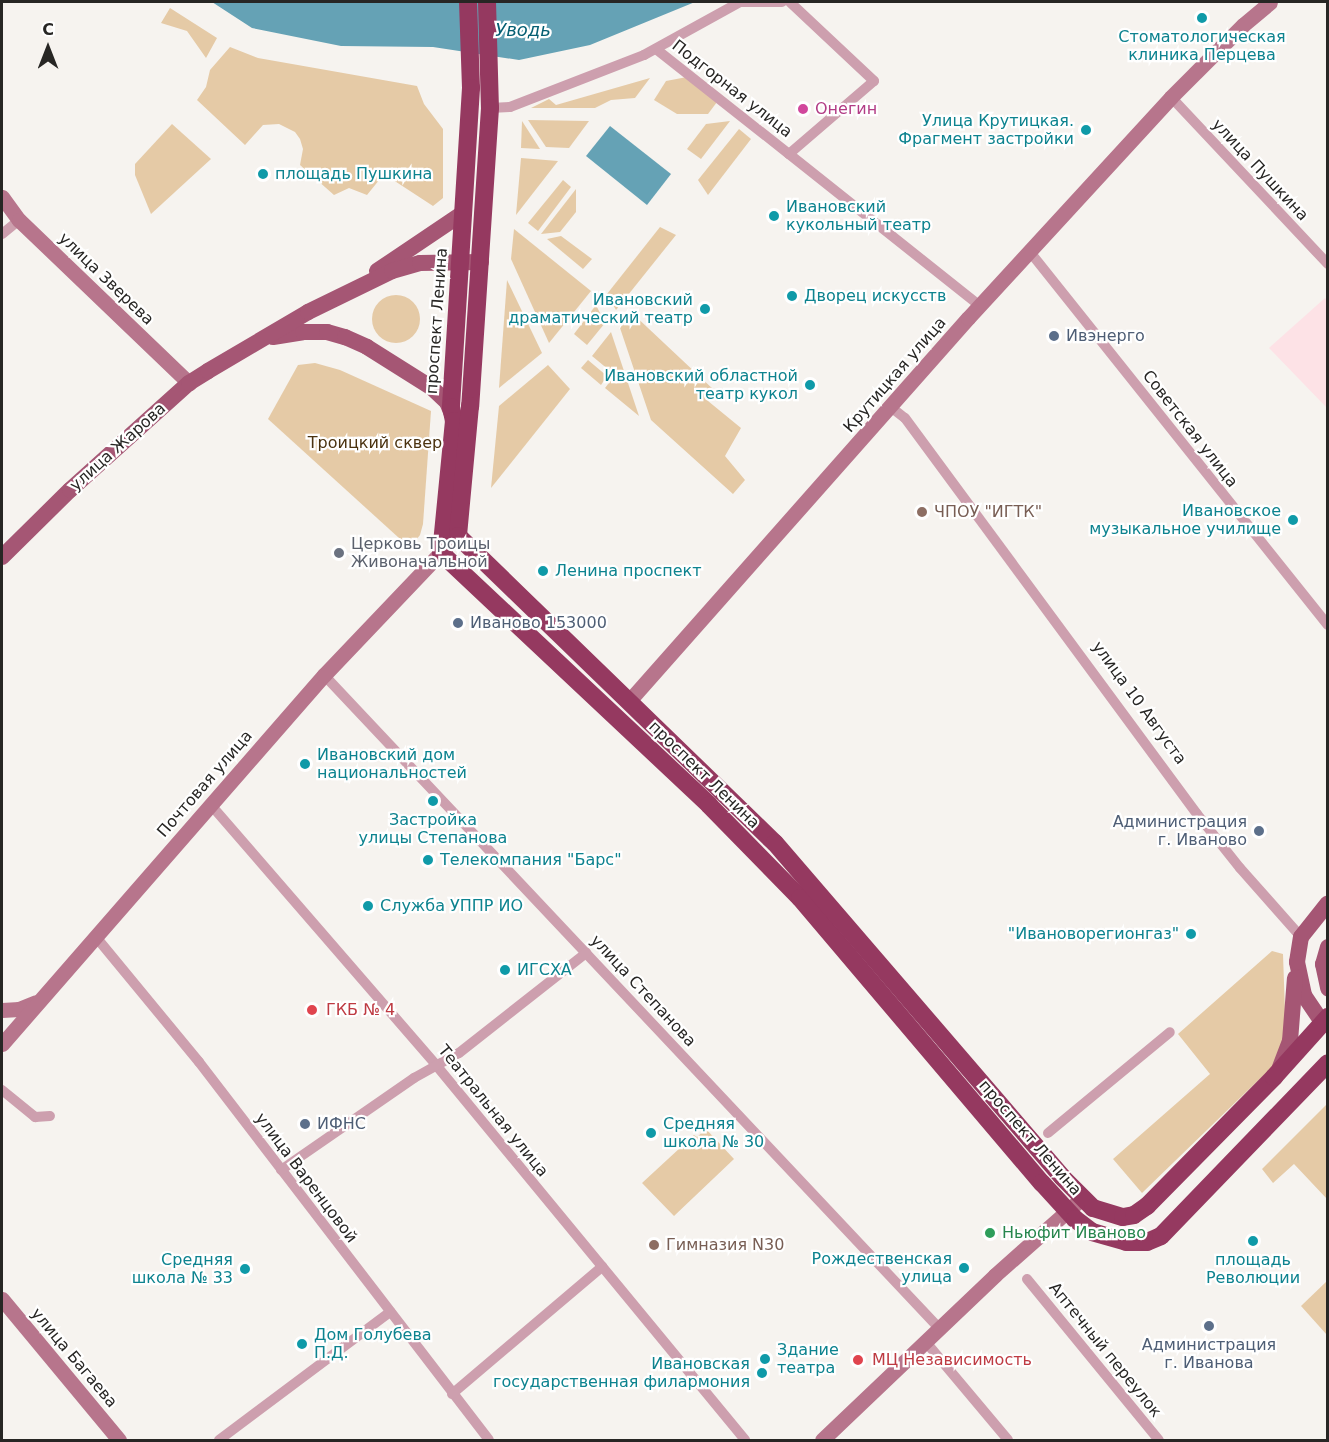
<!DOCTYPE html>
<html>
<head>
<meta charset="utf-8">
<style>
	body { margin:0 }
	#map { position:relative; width:1329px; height:1442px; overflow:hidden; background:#f6f3ef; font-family:"DejaVu Sans",sans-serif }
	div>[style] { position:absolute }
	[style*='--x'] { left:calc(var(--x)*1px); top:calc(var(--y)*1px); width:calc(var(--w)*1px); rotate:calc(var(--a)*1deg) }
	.education>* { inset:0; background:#fde2e6 }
	.green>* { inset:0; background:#e5caa6 }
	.round { border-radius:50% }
	.water>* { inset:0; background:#65a2b5 }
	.street>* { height:10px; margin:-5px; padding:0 5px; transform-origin:5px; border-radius:5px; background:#cd9fae }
	.secondary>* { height:15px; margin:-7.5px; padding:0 7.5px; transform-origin:7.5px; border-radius:7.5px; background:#b7758c }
	.primary>* { height:16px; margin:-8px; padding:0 8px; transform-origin:8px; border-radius:8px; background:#a55674 }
	.highway>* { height:18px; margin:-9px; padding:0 9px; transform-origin:9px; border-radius:9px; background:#953960 }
	.dots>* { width:16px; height:16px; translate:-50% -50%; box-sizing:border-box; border:3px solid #fff; border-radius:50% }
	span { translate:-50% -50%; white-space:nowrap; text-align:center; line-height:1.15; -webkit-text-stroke:4.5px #fff; paint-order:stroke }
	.culture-label { font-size:16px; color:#0d838f }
	.right { translate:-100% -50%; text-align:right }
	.left { translate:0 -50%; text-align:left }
	.street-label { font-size:16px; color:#272624 }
	.hotel-label { font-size:16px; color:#b23c85 }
	.service-label { font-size:16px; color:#4e5e75 }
	.park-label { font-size:16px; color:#4b3310 }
	.education-label { font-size:16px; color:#785e54 }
	.worship-label { font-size:16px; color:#5b616d }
	.health-label { font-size:16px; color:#be3a42 }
	.leisure-label { font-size:16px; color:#27864d }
	.water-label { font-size:18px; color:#065f73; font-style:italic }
	.frame { position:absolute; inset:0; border:3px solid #272624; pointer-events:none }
	.north { position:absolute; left:18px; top:18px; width:60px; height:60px; -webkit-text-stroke:4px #fff; paint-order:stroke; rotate:0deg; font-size:16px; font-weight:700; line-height:24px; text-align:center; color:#272624 }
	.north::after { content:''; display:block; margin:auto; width:21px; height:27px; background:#272624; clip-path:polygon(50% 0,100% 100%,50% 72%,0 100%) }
</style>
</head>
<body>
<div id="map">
	<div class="education">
		<i style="clip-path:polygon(1325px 298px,1328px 301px,1327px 408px,1269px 348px)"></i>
	</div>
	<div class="green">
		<i style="clip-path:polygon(170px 8px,217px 38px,206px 58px,187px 31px,161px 23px)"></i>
		<i style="clip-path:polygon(230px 47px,258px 58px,417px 86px,424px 104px,443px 129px,443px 198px,433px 206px,384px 174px,367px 195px,349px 188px,334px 195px,300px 165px,303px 149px,300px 139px,295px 132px,279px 124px,263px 125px,245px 145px,197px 100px,206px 87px,210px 70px)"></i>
		<i style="clip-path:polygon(687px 77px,717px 102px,708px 114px,677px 114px,654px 100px,666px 81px)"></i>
		<i style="clip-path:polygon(650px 78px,635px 98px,611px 100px,595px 108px,531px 108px,549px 99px,556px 105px)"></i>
		<i style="clip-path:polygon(528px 120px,589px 121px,569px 148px,546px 147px)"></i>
		<i style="clip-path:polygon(522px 121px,540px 149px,521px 148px)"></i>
		<i style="clip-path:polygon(730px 121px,701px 159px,687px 149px,706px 124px)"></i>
		<i style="clip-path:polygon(172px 124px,211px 159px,151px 214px,135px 175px,135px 164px)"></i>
		<i style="clip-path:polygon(739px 129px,751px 139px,708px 195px,698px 180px)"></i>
		<i style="clip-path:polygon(521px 158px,558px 161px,516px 215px)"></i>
		<i style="clip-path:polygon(563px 180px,571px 187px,538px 231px,528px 223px)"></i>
		<i style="clip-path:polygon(576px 189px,576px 212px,560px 232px,541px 234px)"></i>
		<i style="clip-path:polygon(660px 227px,676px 235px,616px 310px,607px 294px)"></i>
		<i style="clip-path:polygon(514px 229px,591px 291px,549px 343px,511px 259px)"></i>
		<i style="clip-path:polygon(561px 236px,592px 259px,583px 269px,547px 239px)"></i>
		<i style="clip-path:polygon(507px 280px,542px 353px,499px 388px)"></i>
		<i class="round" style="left:372px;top:295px;width:48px;height:48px"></i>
		<i style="clip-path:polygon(596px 305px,605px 323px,587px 345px,574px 334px)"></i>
		<i style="clip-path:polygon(631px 312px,714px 390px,708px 401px,741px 428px,725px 456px,745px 480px,733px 494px,651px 420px,619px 325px)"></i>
		<i style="clip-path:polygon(611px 332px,639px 416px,605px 388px,615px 375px,592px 356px)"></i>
		<i style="clip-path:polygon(588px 360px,607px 376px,601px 385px,581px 368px)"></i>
		<i style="clip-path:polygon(315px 363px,340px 370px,431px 411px,423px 524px,420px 535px,410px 548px,268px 419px,298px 365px)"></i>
		<i style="clip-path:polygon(548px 365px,570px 389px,491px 488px,499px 406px)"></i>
		<i style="clip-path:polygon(1272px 951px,1283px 954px,1286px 1040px,1276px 1063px,1142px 1193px,1113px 1159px,1210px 1074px,1178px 1034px)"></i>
		<i style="clip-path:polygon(1327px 1104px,1327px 1199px,1294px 1164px,1273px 1183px,1262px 1169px)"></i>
		<i style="clip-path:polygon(706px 1129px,734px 1159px,674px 1216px,642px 1183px,694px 1135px,697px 1137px)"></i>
		<i style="clip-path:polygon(1327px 1281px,1327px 1335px,1301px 1306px)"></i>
	</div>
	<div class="water">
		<i style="clip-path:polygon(212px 2px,695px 2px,590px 45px,519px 60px,433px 47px,341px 46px,252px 28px)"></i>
		<i style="clip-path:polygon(610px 126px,671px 174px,647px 205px,586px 156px)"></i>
	</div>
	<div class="street">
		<i style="--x:656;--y:49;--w:169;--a:38.3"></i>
		<i style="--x:789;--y:154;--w:112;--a:-40.7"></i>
		<i style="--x:874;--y:81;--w:115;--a:-136.8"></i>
		<i style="--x:1171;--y:97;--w:229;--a:46.8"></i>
		<i style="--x:490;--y:108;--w:20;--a:-3"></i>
		<i style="--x:510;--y:107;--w:144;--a:-21.2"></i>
		<i style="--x:644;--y:55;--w:110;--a:-28.9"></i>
		<i style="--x:740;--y:2;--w:42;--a:0"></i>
		<i style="--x:789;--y:154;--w:244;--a:38.5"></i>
		<i style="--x:2;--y:234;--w:22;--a:-39"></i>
		<i style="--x:1030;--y:252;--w:477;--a:51.4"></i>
		<i style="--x:892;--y:408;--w:16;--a:38"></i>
		<i style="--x:905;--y:418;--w:492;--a:53.6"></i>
		<i style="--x:1197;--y:814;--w:69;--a:51.5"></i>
		<i style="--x:1240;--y:868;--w:92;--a:48.5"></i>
		<i style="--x:324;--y:675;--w:897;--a:46.72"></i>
		<i style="--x:211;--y:805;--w:344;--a:49.1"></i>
		<i style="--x:436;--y:1065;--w:486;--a:50.5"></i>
		<i style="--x:96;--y:937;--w:162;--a:50.5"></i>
		<i style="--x:199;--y:1062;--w:476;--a:52.5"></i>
		<i style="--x:2;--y:1090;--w:43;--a:39.3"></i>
		<i style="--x:35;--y:1117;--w:15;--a:-4"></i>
		<i style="--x:1048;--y:1133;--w:158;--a:-39.6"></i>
		<i style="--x:281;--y:1170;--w:162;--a:-34.7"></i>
		<i style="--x:414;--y:1078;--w:51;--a:-29.1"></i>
		<i style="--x:459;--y:1053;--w:162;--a:-38.2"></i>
		<i style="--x:1027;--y:1279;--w:208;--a:50.7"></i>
		<i style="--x:925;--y:1341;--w:129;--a:50"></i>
		<i style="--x:452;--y:1394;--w:197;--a:-40.3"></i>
		<i style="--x:219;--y:1440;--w:214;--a:-36.8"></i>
	</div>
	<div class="secondary">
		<i style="--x:2;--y:197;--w:29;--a:54"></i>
		<i style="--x:19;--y:220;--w:236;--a:43.8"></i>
		<i style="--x:629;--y:701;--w:511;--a:-48.49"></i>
		<i style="--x:968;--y:318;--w:300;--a:-47.4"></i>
		<i style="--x:1171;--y:97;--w:102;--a:-45"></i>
		<i style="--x:1243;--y:25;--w:35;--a:-40"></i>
		<i style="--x:2;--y:1010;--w:17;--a:-3"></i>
		<i style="--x:19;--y:1009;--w:18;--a:-22"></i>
		<i style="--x:2;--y:1044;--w:490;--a:-48.9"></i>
		<i style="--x:324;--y:675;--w:178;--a:-46.4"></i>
		<i style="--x:2;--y:1299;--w:183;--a:50.3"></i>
		<i style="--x:822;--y:1440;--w:239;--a:-43.6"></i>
		<i style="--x:995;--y:1275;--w:115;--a:-41.5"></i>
	</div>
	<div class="primary">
		<i style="--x:377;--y:271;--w:104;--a:-34"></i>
		<i style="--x:273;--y:337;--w:30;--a:-9"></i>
		<i style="--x:303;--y:332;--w:24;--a:0"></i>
		<i style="--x:327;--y:332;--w:19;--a:16"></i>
		<i style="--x:345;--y:337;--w:24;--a:24"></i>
		<i style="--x:367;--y:347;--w:77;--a:32.2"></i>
		<i style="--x:432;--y:388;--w:21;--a:43"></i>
		<i style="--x:447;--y:402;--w:16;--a:68"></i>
		<i style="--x:2;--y:557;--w:95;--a:-44.6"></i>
		<i style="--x:70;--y:490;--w:160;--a:-42"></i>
		<i style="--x:189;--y:383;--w:22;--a:-32"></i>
		<i style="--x:208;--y:371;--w:116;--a:-30.5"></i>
		<i style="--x:308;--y:312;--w:93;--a:-26"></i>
		<i style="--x:392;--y:271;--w:29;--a:-16"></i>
		<i style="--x:420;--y:263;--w:61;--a:-0.9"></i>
		<i style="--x:1328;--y:947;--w:18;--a:106"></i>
		<i style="--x:1323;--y:964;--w:25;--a:78"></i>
		<i style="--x:1322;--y:1022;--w:32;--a:-124"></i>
		<i style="--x:1304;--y:995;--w:34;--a:-102"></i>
		<i style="--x:1297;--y:962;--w:25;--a:-81"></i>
		<i style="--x:1301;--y:937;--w:43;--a:-51.5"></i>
		<i style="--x:1280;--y:1067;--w:28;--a:-69"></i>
		<i style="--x:1290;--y:1041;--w:63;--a:-85.5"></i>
	</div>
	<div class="highway">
		<i style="--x:468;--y:2;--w:86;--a:88"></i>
		<i style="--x:471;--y:88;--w:320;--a:93.6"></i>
		<i style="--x:451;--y:407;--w:14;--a:78"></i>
		<i style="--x:454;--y:421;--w:133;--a:95.6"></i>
		<i style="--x:441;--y:553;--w:368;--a:43.2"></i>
		<i style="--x:709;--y:805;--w:130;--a:45.6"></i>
		<i style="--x:800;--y:898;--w:374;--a:49.7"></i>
		<i style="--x:1042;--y:1183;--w:49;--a:47.5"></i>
		<i style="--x:1075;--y:1219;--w:21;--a:37"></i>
		<i style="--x:1092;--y:1232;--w:35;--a:16"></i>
		<i style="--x:1126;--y:1242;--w:21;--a:0"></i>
		<i style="--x:1147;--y:1242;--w:15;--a:-23"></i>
		<i style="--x:1161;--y:1236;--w:240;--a:-46"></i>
		<i style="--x:487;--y:2;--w:106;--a:88.4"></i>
		<i style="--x:490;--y:108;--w:299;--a:93.8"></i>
		<i style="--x:470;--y:406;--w:131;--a:95.3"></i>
		<i style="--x:458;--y:536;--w:441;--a:44.1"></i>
		<i style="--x:775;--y:843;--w:440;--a:49.3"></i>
		<i style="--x:1062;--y:1177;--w:44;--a:45"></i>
		<i style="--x:1093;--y:1208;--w:31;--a:17"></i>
		<i style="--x:1123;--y:1217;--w:11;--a:-10"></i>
		<i style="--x:1134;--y:1215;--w:16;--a:-35"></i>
		<i style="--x:1147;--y:1206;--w:181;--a:-45.4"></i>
		<i style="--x:1274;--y:1077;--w:81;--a:-48"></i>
	</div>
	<div class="dots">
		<i style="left:1202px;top:18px;background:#0f9aa8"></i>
		<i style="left:803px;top:109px;background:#d1479c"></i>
		<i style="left:1086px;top:130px;background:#0f9aa8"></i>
		<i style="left:263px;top:174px;background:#0f9aa8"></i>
		<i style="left:774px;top:216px;background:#0f9aa8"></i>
		<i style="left:792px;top:296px;background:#0f9aa8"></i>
		<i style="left:705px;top:309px;background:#0f9aa8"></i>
		<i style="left:1054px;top:336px;background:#5c6f8a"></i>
		<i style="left:810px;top:385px;background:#0f9aa8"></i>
		<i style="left:922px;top:512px;background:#8d6e63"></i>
		<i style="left:1293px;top:520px;background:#0f9aa8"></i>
		<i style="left:339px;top:553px;background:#6b7280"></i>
		<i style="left:543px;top:571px;background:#0f9aa8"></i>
		<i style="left:458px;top:623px;background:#5c6f8a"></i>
		<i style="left:305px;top:764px;background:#0f9aa8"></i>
		<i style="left:433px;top:801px;background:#0f9aa8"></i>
		<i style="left:1259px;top:831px;background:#5c6f8a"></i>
		<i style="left:428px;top:860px;background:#0f9aa8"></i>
		<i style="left:368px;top:906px;background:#0f9aa8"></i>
		<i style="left:1191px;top:934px;background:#0f9aa8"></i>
		<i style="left:505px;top:970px;background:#0f9aa8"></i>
		<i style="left:312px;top:1010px;background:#e0444e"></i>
		<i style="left:305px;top:1124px;background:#5c6f8a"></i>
		<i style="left:651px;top:1133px;background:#0f9aa8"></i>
		<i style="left:990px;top:1233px;background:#2e9e5b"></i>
		<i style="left:1253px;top:1241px;background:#0f9aa8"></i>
		<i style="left:654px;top:1245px;background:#8d6e63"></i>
		<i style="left:964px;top:1268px;background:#0f9aa8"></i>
		<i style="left:245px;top:1269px;background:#0f9aa8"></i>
		<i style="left:1209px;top:1326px;background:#5c6f8a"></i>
		<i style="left:302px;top:1344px;background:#0f9aa8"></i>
		<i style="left:765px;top:1359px;background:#0f9aa8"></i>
		<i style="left:858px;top:1360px;background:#e0444e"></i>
		<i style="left:762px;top:1373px;background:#0f9aa8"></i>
	</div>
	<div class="culture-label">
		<span style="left:1202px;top:46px">Стоматологическая<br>клиника Перцева</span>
		<span class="right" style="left:1074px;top:130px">Улица Крутицкая.<br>Фрагмент застройки</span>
		<span class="left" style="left:275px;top:174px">площадь Пушкина</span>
		<span class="left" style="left:786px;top:216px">Ивановский<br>кукольный театр</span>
		<span class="left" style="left:804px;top:296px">Дворец искусств</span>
		<span class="right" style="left:693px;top:309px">Ивановский<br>драматический театр</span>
		<span class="right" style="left:798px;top:385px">Ивановский областной<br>театр кукол</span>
		<span class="right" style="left:1281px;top:520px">Ивановское<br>музыкальное училище</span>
		<span class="left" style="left:555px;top:571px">Ленина проспект</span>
		<span class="left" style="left:317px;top:764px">Ивановский дом<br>национальностей</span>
		<span style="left:433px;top:829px">Застройка<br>улицы Степанова</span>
		<span class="left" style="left:440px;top:860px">Телекомпания "Барс"</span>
		<span class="left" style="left:380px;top:906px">Служба УППР ИО</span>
		<span class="right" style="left:1179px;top:934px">"Ивановорегионгаз"</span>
		<span class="left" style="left:517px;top:970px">ИГСХА</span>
		<span class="left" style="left:663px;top:1133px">Средняя<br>школа № 30</span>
		<span class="right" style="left:952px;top:1268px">Рождественская<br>улица</span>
		<span class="right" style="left:233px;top:1269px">Средняя<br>школа № 33</span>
		<span style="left:1253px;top:1269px">площадь<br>Революции</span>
		<span class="left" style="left:314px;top:1344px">Дом Голубева<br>П.Д.</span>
		<span class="left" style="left:777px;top:1359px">Здание<br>театра</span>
		<span class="right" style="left:750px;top:1373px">Ивановская<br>государственная филармония</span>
	</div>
	<div class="street-label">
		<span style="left:732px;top:89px;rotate:38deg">Подгорная улица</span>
		<span style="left:1260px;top:170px;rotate:47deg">улица Пушкина</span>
		<span style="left:106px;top:279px;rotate:44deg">улица Зверева</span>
		<span style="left:437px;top:321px;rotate:-86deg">проспект Ленина</span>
		<span style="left:895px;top:375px;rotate:-49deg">Крутицкая улица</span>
		<span style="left:1190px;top:429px;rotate:52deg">Советская улица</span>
		<span style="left:118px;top:447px;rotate:-42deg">улица Жарова</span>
		<span style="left:1139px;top:703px;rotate:54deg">улица 10 Августа</span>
		<span style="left:704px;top:775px;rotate:44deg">проспект Ленина</span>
		<span style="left:205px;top:784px;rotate:-49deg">Почтовая улица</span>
		<span style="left:643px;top:991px;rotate:47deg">улица Степанова</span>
		<span style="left:493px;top:1111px;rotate:51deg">Театральная улица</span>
		<span style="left:1030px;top:1138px;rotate:49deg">проспект Ленина</span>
		<span style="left:306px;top:1178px;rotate:53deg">улица Варенцовой</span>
		<span style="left:1105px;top:1350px;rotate:51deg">Аптечный переулок</span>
		<span style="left:74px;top:1358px;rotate:50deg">улица Багаева</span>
	</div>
	<div class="hotel-label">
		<span class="left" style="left:815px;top:109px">Онегин</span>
	</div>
	<div class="service-label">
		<span class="left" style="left:1066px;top:336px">Ивэнерго</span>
		<span class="left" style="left:470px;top:623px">Иваново 153000</span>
		<span class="right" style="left:1247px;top:831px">Администрация<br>г. Иваново</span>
		<span class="left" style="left:317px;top:1124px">ИФНС</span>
		<span style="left:1209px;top:1354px">Администрация<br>г. Иванова</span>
	</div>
	<div class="park-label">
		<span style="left:375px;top:443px">Троицкий сквер</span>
	</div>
	<div class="education-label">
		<span class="left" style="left:934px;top:512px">ЧПОУ "ИГТК"</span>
		<span class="left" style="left:666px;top:1245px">Гимназия N30</span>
	</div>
	<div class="worship-label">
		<span class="left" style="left:351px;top:553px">Церковь Троицы<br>Живоначальной</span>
	</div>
	<div class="health-label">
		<span class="left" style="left:326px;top:1010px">ГКБ № 4</span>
		<span class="left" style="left:872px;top:1360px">МЦ Независимость</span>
	</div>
	<div class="leisure-label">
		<span class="left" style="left:1002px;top:1233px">Ньюфит Иваново</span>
	</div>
	<div class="water-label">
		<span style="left:523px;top:30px">Уводь</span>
	</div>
	<div class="frame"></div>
	<div class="north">С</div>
</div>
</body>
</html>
